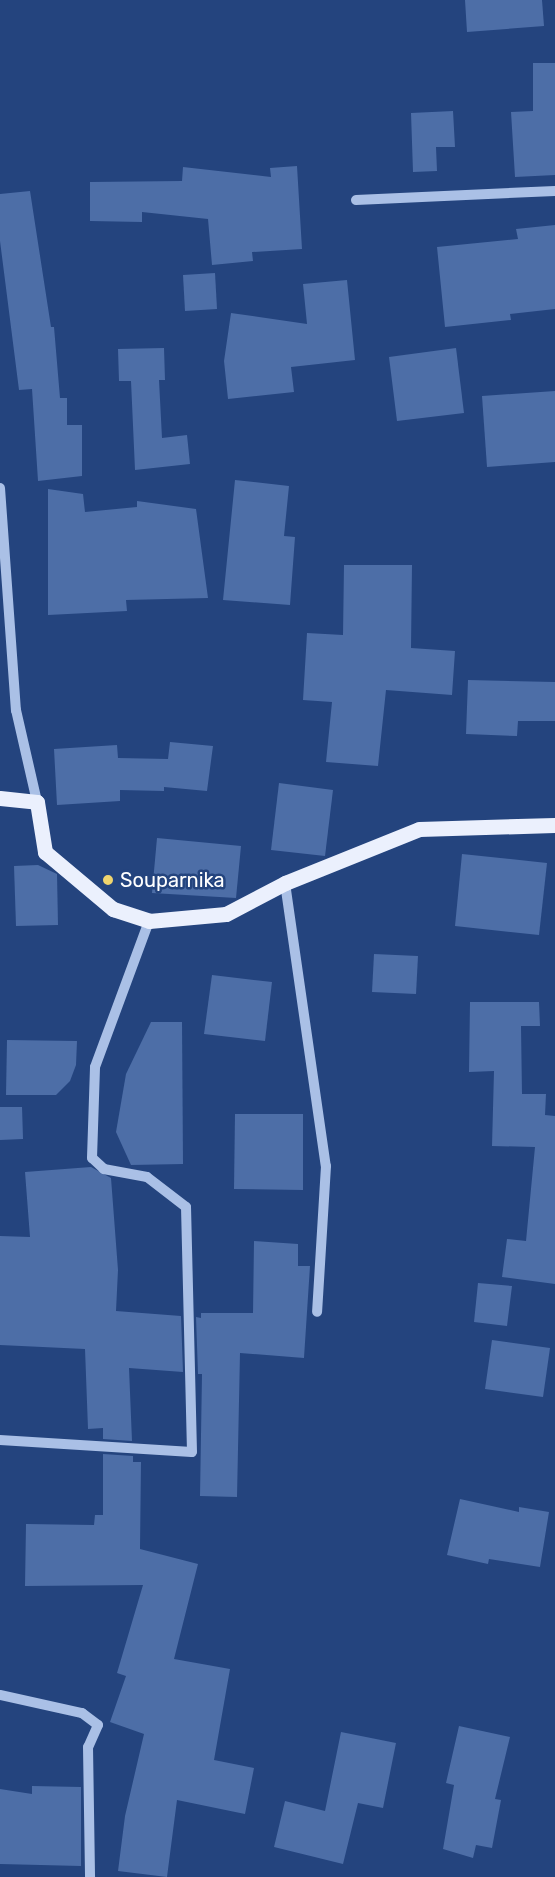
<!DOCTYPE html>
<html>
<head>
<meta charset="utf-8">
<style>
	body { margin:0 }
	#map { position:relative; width:555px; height:1877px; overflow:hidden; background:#24447e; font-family:Rubik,sans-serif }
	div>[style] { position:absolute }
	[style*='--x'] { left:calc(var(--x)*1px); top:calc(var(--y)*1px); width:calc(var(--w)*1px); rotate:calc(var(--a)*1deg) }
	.building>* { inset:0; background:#4d6ea7 }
	.minor>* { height:10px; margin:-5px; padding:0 5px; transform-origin:5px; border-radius:5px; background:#aac0e6 }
	.major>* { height:15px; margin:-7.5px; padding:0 7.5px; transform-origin:7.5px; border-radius:7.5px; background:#ebf0fd }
	.dots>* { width:16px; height:16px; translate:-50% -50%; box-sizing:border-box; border:3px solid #24447e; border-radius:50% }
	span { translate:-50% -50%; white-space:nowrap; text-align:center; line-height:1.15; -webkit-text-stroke:5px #24447e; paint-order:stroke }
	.poi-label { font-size:20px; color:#fff }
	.left { translate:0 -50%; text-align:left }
</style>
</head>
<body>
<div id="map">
	<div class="building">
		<i style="clip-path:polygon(465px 0,542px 0,544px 26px,467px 32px)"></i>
		<i style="clip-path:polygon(533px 63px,555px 63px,555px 175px,515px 177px,511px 112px,533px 111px)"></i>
		<i style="clip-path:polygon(453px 111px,455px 147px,436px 147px,437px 171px,413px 172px,411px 113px)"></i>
		<i style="clip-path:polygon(297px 166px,302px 249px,252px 252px,253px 261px,212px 265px,208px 219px,142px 212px,142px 222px,90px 221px,90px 182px,182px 181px,183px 167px,271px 177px,270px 168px)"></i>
		<i style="clip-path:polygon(30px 191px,51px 327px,54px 327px,60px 398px,67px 398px,67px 425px,82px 425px,82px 476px,38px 481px,32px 389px,19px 390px,0 241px,0 194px)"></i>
		<i style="clip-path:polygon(555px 225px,555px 309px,510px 314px,511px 320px,445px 327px,437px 247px,518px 239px,516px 229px)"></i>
		<i style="clip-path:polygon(215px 273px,217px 309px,185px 311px,183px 275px)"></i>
		<i style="clip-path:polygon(347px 280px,355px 360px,291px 367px,294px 392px,228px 399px,224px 361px,231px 313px,307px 324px,303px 284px)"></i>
		<i style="clip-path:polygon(164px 348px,165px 380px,159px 380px,162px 438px,187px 435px,190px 464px,135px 470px,131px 381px,119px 381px,118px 349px)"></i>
		<i style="clip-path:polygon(456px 348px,464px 413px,397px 421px,389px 357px)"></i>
		<i style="clip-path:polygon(555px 391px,555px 462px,487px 467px,482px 396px)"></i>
		<i style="clip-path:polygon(235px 480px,289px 486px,284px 536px,295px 537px,290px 605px,223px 600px)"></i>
		<i style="clip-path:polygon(48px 489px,83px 494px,85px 512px,137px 507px,137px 501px,196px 509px,208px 598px,126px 600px,127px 611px,48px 615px)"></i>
		<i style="clip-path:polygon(344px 565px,412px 565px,411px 648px,455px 651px,452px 695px,386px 690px,378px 766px,326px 762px,332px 702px,303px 700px,307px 633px,343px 635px)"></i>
		<i style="clip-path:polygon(468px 680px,555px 682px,555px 721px,518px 721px,517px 736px,466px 734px)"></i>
		<i style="clip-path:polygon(170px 742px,213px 746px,207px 791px,164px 787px,164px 791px,120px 790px,120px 801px,57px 805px,54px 749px,117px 745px,118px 758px,168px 759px)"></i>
		<i style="clip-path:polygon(279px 783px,333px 790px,325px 856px,271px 850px)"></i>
		<i style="clip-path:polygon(157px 838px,241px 846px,236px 898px,152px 893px)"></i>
		<i style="clip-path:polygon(462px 854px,547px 863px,539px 935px,455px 926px)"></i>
		<i style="clip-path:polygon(38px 865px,57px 874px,58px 925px,16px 926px,14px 866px)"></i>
		<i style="clip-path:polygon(374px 954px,418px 956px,416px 994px,372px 992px)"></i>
		<i style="clip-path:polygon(212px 975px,272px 982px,265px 1041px,204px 1034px)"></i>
		<i style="clip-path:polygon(470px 1002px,539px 1002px,540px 1026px,521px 1026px,522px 1094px,546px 1094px,545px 1115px,555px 1116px,555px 1284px,502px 1277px,507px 1239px,526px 1241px,535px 1147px,492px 1146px,494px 1071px,469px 1072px)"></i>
		<i style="clip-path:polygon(151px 1022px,182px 1022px,183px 1164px,131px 1165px,116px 1132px,126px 1074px)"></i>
		<i style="clip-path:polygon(7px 1040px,77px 1041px,76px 1065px,70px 1081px,56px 1095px,6px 1095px)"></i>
		<i style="clip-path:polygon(0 1107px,22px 1107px,23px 1139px,0 1140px)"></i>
		<i style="clip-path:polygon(235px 1114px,303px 1114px,303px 1190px,234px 1189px)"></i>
		<i style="clip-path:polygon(91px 1167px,111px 1178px,118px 1270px,116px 1311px,181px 1316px,183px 1372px,129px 1368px,132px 1441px,103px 1439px,103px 1428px,88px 1429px,85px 1349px,0 1345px,0 1236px,30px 1237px,25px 1172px)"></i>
		<i style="clip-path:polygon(254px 1241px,298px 1244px,298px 1266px,310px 1266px,304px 1358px,240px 1353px,237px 1497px,200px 1496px,202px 1374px,198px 1374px,196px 1317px,201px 1318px,201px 1313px,253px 1313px)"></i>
		<i style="clip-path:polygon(478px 1283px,512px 1286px,507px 1326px,474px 1322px)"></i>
		<i style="clip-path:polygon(492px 1340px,550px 1348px,543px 1397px,485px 1389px)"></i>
		<i style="clip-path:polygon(103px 1454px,133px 1456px,133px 1462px,141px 1462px,140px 1549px,198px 1564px,174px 1659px,230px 1669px,214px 1760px,254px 1768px,245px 1814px,177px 1800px,167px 1877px,118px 1871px,125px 1816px,144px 1734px,110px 1722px,126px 1676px,117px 1673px,143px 1585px,25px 1586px,26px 1524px,94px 1525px,95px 1515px,103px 1515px)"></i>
		<i style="clip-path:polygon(460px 1499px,519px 1512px,519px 1507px,549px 1512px,540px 1567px,489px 1559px,488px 1564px,447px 1555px)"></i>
		<i style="clip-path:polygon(459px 1726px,510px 1737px,495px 1799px,501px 1800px,492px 1848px,476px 1845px,473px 1858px,443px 1849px,454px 1785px,446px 1783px)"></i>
		<i style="clip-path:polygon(341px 1732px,396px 1743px,383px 1808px,358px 1803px,343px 1864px,274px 1847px,285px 1801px,325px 1811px)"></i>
		<i style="clip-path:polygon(32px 1786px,81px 1787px,81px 1866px,0 1864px,0 1789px,32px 1794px)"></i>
	</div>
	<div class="minor">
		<i style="--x:356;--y:200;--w:199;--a:-2.6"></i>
		<i style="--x:0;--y:488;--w:223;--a:85.9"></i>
		<i style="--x:16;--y:710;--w:94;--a:77.1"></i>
		<i style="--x:285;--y:883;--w:286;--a:81.8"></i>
		<i style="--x:326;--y:1166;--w:146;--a:93.5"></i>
		<i style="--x:0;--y:1440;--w:192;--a:3.6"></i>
		<i style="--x:192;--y:1452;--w:245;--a:-91.4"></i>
		<i style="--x:186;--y:1207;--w:49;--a:-142.4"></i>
		<i style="--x:147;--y:1177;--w:44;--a:-169.5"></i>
		<i style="--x:104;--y:1169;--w:16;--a:-137"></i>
		<i style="--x:92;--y:1158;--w:91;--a:-88.1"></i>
		<i style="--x:95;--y:1067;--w:156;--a:-69.7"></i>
		<i style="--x:0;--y:1695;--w:84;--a:12.4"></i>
		<i style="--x:82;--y:1713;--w:20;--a:37"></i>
		<i style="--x:98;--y:1725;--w:24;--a:114"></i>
		<i style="--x:88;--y:1747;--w:130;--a:89.1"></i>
	</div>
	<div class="major">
		<i style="--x:0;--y:798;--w:37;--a:6"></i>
		<i style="--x:37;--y:802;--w:51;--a:80.9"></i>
		<i style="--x:45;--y:852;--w:89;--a:40"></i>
		<i style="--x:113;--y:909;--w:38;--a:18"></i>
		<i style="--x:149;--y:921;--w:77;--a:-5.2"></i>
		<i style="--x:226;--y:914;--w:67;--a:-27.7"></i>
		<i style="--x:285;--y:883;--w:144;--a:-21.9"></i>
		<i style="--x:419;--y:829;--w:136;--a:-1.7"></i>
	</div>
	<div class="dots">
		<i style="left:108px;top:880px;background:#f0d56e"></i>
	</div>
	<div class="poi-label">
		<span class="left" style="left:120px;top:880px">Souparnika</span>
	</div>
</div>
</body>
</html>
